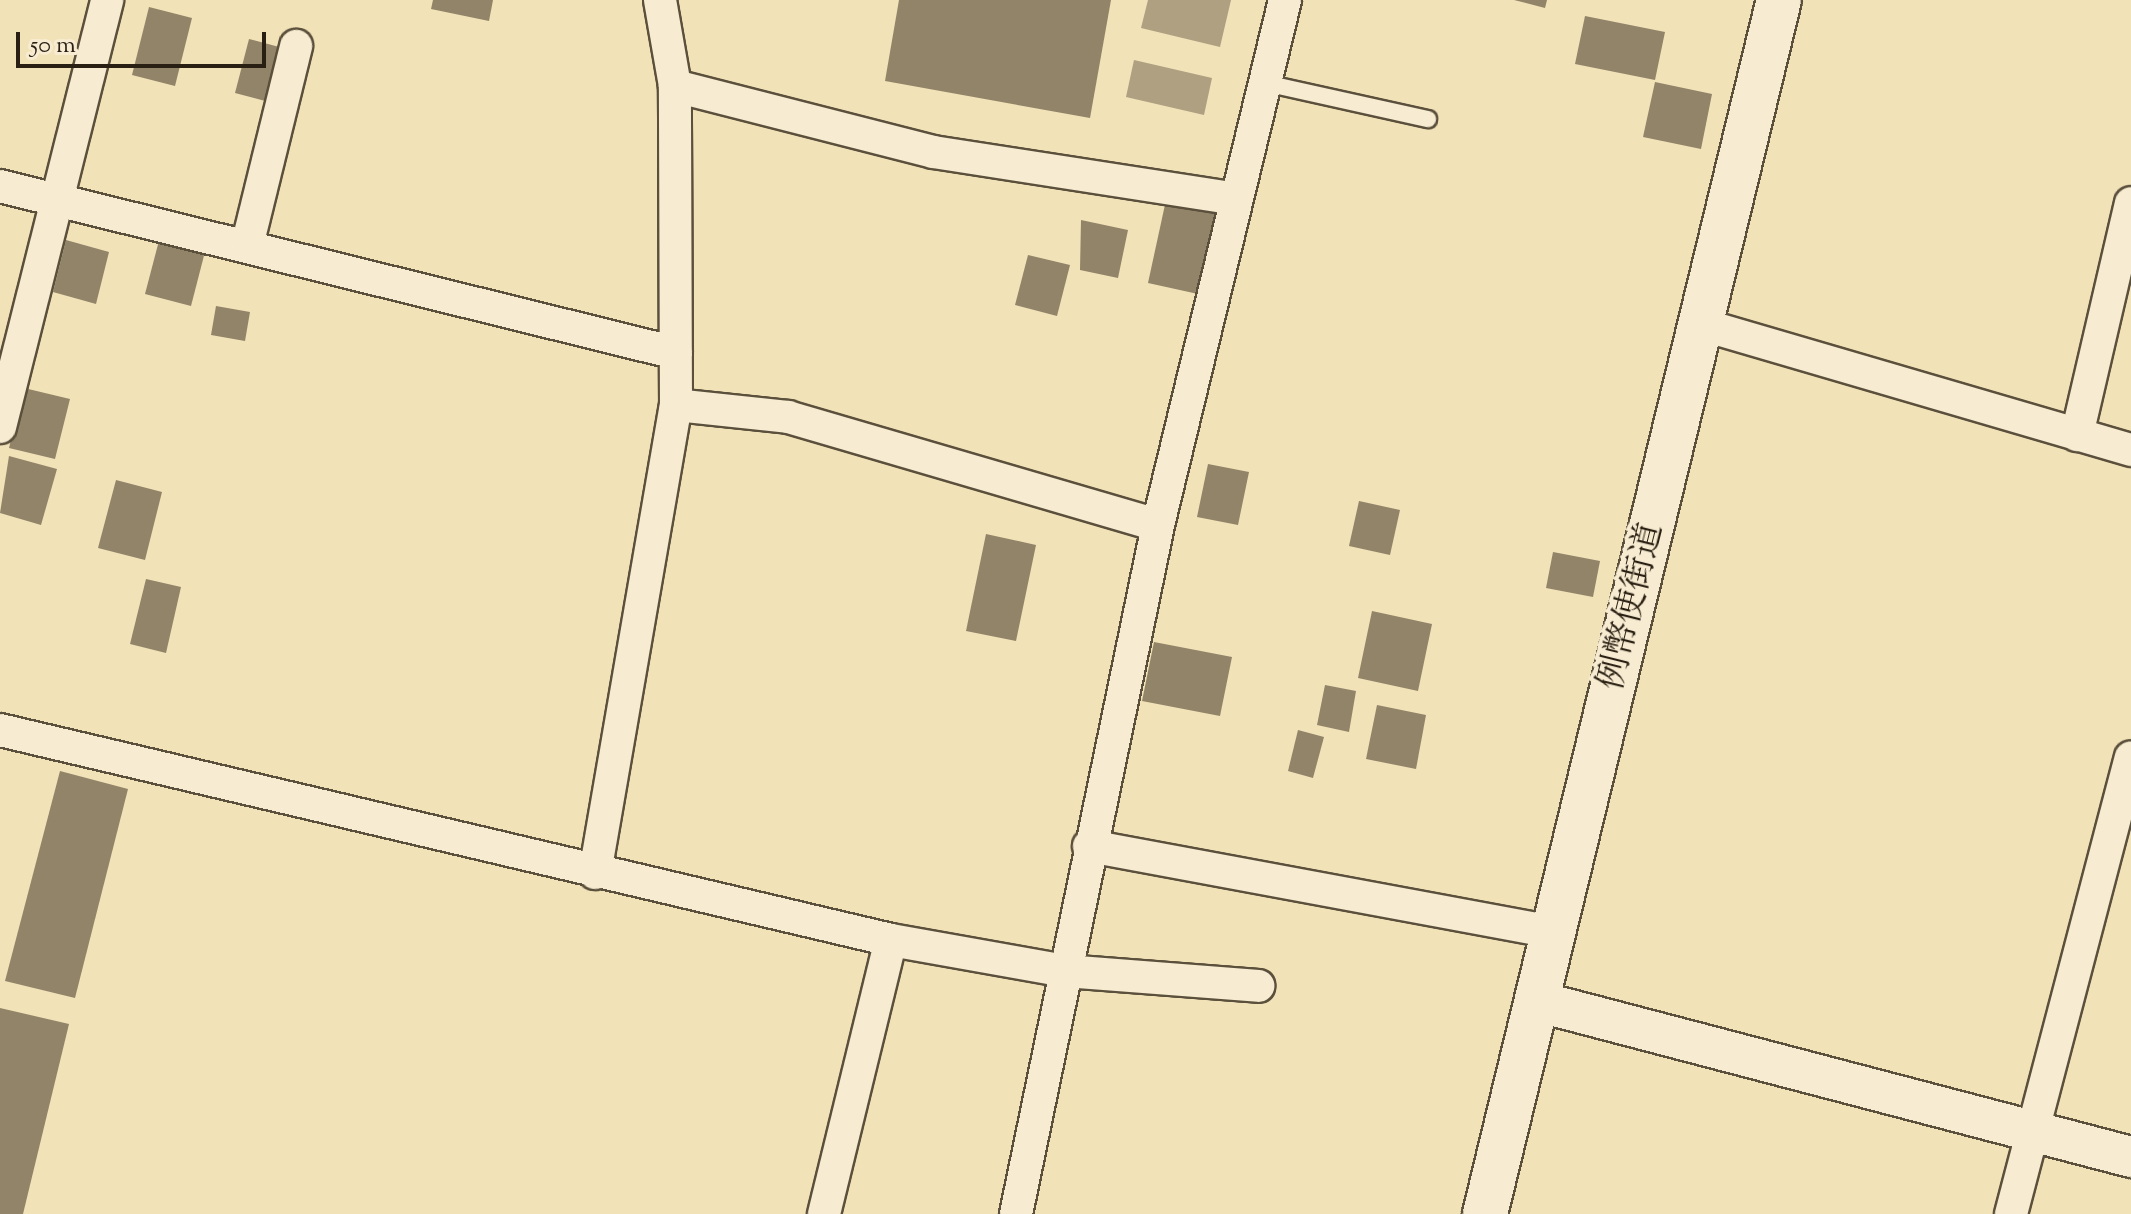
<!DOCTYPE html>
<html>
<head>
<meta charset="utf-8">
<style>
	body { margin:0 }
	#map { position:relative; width:2131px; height:1214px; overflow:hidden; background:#f2e2b8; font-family:"Sorts Mill Goudy","Noto Serif JP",serif }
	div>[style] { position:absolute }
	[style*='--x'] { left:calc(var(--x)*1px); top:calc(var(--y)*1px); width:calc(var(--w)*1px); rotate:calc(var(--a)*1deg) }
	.water>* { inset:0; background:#aea080 }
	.building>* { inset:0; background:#928468 }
	.roads { filter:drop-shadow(2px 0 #5b503c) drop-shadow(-2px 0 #5b503c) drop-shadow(0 2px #5b503c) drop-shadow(0 -2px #5b503c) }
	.service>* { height:16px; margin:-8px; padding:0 8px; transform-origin:8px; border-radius:8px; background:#f7ecd1 }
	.minor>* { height:32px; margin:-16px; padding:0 16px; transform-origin:16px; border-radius:16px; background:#f7ecd1 }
	.tertiary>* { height:40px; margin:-20px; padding:0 20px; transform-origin:20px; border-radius:20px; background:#f7ecd1 }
	.secondary>* { height:44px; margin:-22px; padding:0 22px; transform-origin:22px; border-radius:22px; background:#f7ecd1 }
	span { translate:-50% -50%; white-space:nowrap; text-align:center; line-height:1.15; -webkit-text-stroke:8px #f7ecd1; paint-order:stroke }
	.street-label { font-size:34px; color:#291f12 }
	.scale { position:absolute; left:16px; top:32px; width:250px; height:36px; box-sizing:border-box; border:4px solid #291f12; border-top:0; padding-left:10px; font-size:24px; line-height:28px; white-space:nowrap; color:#291f12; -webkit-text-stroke:6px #f7ecd1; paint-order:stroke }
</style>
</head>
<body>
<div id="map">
	<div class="water">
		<i style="clip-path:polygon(1148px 0,1231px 0,1220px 47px,1141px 28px)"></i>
		<i style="clip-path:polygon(1134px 60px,1212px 78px,1204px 115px,1126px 97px)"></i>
	</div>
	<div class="building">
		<i style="clip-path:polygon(433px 0,493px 0,489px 21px,431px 9px)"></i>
		<i style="clip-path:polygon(899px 0,1111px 0,1090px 118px,885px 81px)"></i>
		<i style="clip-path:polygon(1514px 0,1547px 0,1545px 8px)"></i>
		<i style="clip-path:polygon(149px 7px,192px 18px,175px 86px,132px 75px)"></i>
		<i style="clip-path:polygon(1585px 16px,1665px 32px,1655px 80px,1575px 64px)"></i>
		<i style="clip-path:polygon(249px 39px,283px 48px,269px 102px,235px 93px)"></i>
		<i style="clip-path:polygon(1655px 82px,1712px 94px,1701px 149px,1643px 137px)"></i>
		<i style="clip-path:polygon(1166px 200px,1216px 210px,1198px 294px,1148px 283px)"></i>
		<i style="clip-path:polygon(1081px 220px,1128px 230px,1118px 278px,1080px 270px)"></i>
		<i style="clip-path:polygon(161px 233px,207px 244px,191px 306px,145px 294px)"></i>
		<i style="clip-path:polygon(66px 240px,109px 252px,96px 304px,53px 292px)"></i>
		<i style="clip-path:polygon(1028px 255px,1070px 265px,1057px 316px,1015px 305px)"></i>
		<i style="clip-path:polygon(216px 306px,250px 312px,245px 341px,211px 335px)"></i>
		<i style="clip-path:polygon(24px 388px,70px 399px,55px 459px,9px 448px)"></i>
		<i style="clip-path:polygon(9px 456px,57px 469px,41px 525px,0 513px)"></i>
		<i style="clip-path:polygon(1208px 464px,1249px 472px,1238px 525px,1197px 517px)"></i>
		<i style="clip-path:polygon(116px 480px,162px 492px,145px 560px,98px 548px)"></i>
		<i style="clip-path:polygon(1359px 501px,1400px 510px,1390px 555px,1349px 546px)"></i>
		<i style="clip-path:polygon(986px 534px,1036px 545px,1016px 641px,966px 631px)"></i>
		<i style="clip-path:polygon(1553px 552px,1600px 561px,1593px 597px,1546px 588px)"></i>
		<i style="clip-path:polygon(146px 579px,181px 587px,166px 653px,130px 644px)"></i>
		<i style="clip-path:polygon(1372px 611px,1432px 624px,1418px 691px,1358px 678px)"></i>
		<i style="clip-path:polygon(1154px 642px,1232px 657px,1220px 716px,1142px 701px)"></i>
		<i style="clip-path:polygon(1325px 685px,1356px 691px,1349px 732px,1317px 725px)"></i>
		<i style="clip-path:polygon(1377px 705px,1426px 715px,1416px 769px,1366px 759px)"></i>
		<i style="clip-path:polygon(1298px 730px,1324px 737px,1313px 778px,1288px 771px)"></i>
		<i style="clip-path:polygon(60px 771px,128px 789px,75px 998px,5px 981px)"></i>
		<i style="clip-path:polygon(0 1008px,69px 1024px,23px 1214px,0 1214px)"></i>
	</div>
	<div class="roads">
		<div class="service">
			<i style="--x:1265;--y:83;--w:167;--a:12.5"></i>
		</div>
		<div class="minor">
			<i style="--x:675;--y:86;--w:266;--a:14.3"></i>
			<i style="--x:933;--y:152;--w:307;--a:8.8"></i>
			<i style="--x:0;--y:186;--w:696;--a:13.88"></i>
			<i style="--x:248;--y:242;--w:202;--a:-76.2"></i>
			<i style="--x:1700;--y:324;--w:449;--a:16.3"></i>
			<i style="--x:676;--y:405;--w:113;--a:6.1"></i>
			<i style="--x:788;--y:417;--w:385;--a:16.3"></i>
			<i style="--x:0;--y:427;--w:440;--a:-75.9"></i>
			<i style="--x:2077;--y:435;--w:238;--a:-76.9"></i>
			<i style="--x:0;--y:730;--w:915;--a:13.26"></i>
			<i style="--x:891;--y:940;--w:177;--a:10.1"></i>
			<i style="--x:1065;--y:971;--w:194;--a:4.4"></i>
			<i style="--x:1089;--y:846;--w:472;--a:10.5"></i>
			<i style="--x:595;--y:873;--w:475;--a:-80.2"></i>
			<i style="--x:676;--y:405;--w:319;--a:-90.2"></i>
			<i style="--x:675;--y:86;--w:87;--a:-99.9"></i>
			<i style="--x:824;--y:1214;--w:282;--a:-76.3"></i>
			<i style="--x:1016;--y:1214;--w:703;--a:-78.35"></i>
			<i style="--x:1158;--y:525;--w:540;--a:-76.4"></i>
			<i style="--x:2011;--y:1214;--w:472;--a:-75.3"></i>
		</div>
		<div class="tertiary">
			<i style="--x:1536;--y:1001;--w:615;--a:14.69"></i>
		</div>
		<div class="secondary">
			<i style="--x:1485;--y:1214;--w:1249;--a:-76.39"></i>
		</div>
	</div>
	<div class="street-label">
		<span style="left:1632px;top:607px;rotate:-76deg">例幣使街道</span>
	</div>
	<div class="scale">50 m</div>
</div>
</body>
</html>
